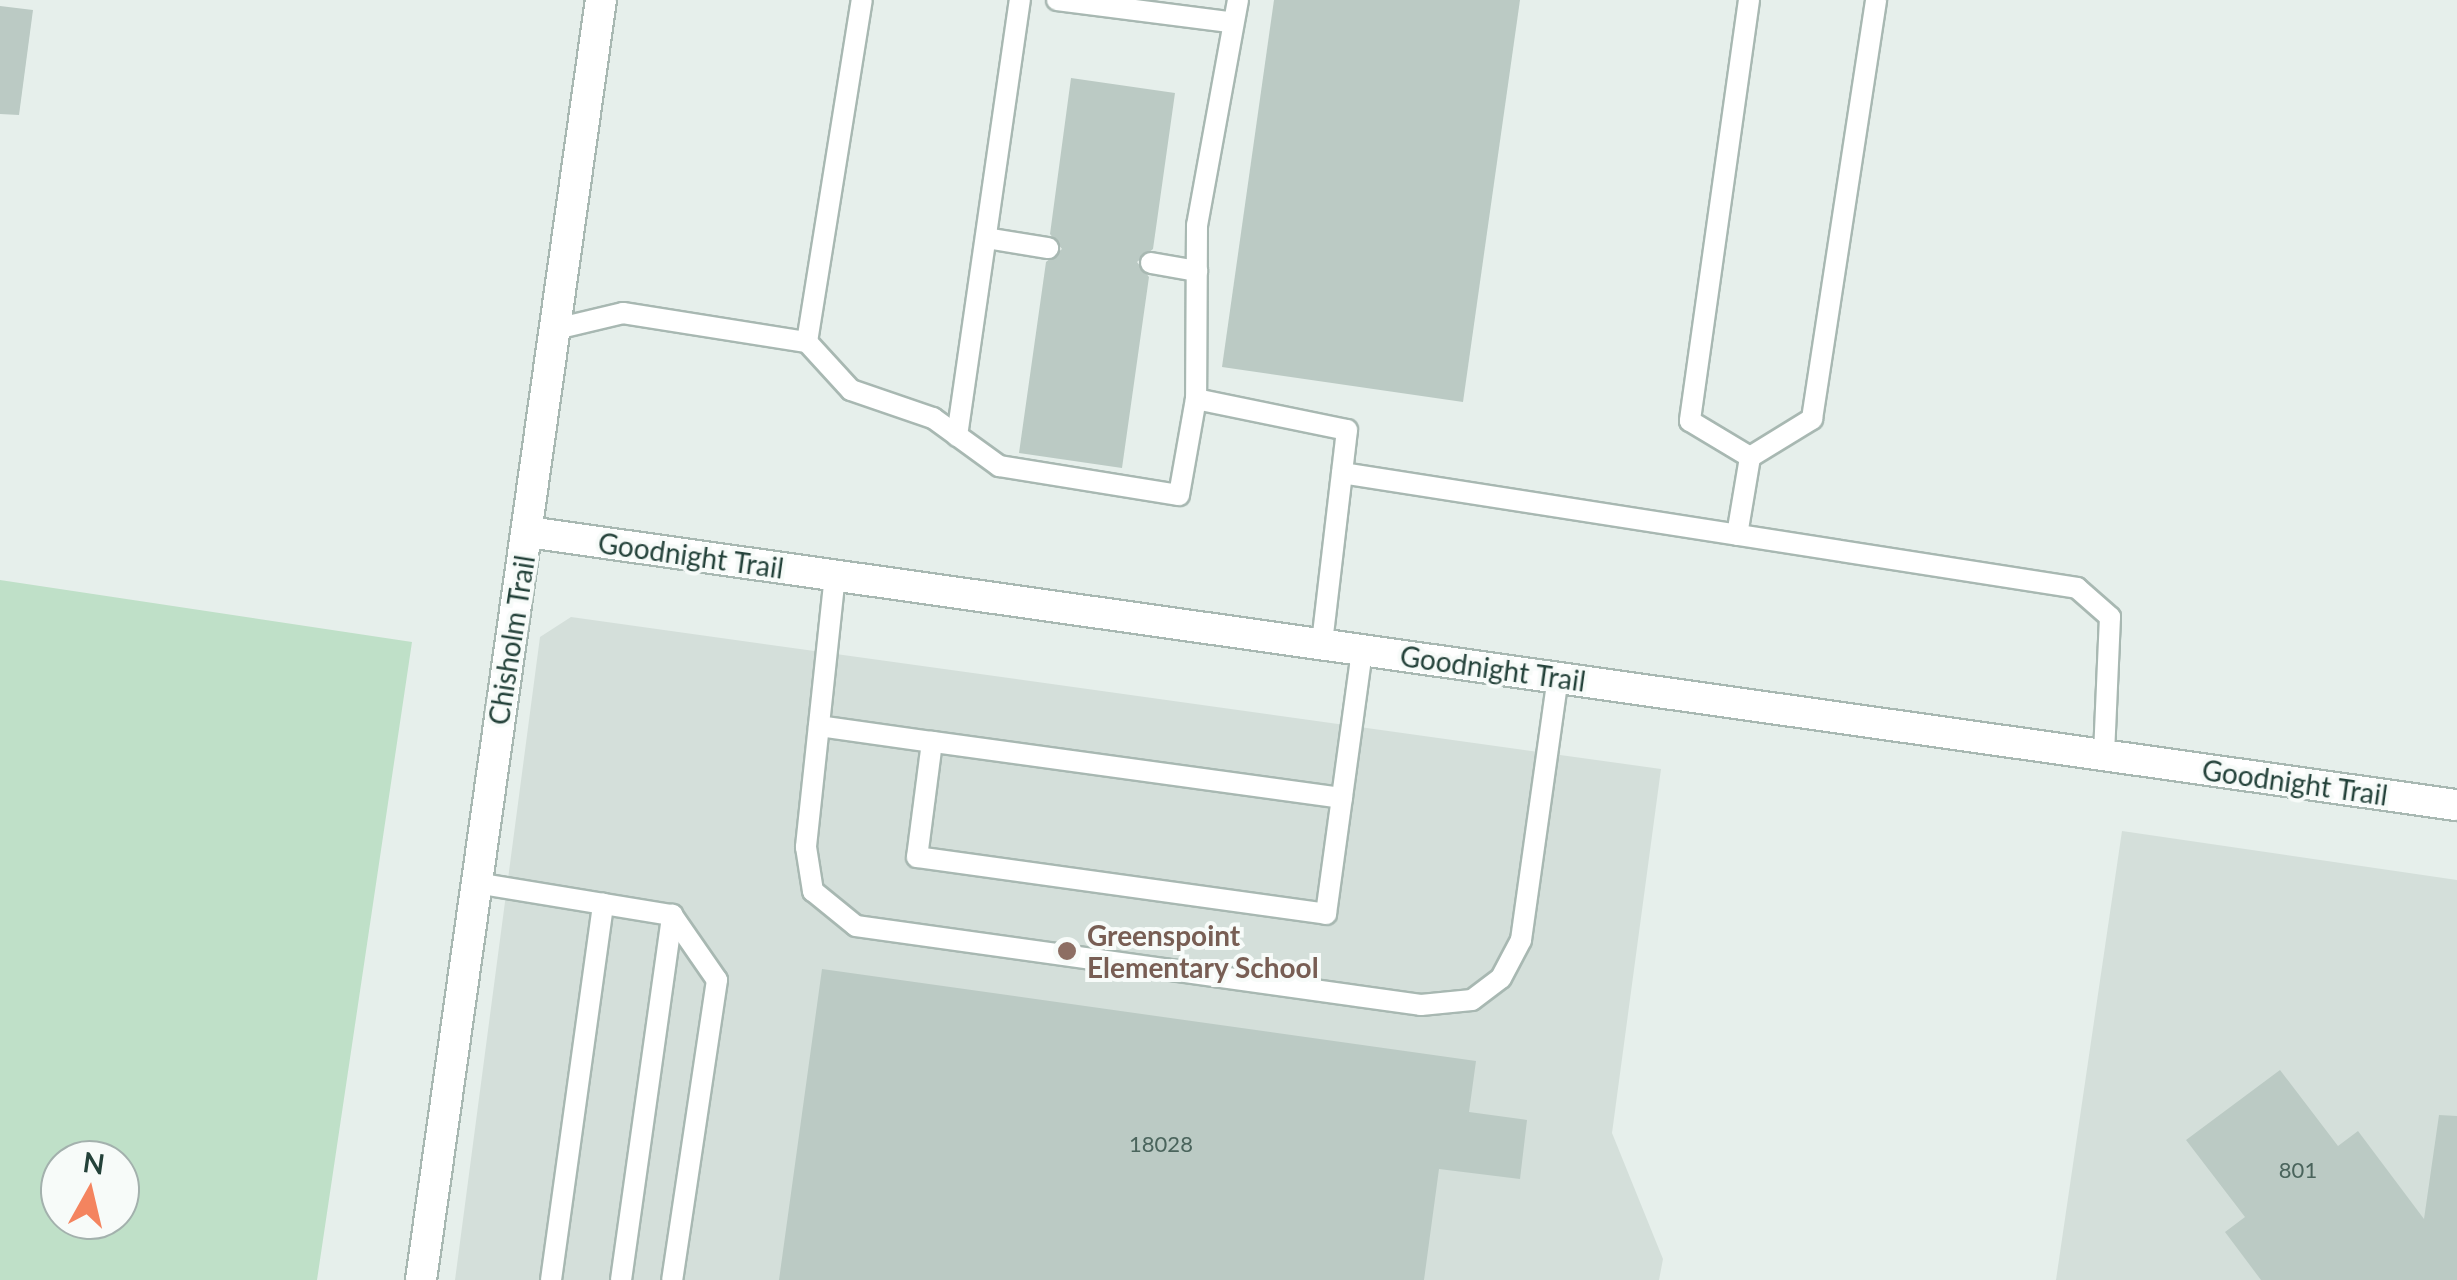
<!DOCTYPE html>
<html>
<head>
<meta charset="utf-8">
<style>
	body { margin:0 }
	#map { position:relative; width:2457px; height:1280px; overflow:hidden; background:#e6efeb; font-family:Lato,sans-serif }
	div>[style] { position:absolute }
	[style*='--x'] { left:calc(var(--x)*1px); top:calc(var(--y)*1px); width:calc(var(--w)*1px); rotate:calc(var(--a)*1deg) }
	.built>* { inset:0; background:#d4dfda }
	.green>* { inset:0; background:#bfe0c8 }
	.building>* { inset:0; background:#bbcac4 }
	.roads { filter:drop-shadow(2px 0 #a8b8b2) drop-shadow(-2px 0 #a8b8b2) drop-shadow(0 2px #a8b8b2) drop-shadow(0 -2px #a8b8b2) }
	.lane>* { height:20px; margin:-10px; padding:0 10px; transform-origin:10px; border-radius:10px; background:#fff }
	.secondary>* { height:30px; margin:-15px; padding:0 15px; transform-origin:15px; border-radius:15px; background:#fff }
	.dots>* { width:28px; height:28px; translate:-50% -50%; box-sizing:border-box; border:5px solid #f7fbf9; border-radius:50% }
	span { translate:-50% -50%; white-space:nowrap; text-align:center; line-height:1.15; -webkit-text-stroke:8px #f7fbf9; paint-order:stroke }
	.number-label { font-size:22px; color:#4a645c }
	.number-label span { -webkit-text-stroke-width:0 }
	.street-label { font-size:28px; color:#24423a }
	.education-label { font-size:28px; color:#785e54; font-weight:700 }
	.left { translate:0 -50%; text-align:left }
	.north { position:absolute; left:40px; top:1140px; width:100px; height:100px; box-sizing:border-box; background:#f7fbf9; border:2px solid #a3b1ad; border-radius:50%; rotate:8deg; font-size:28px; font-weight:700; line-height:40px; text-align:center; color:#24423a }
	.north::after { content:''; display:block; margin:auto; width:35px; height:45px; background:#f4845f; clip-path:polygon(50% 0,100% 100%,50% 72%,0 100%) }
</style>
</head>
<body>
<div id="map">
	<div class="built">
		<i style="clip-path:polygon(571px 617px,1661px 769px,1612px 1133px,1663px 1259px,1659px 1280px,455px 1280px,540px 637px)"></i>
		<i style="clip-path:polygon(2122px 831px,2457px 880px,2457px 1280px,2056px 1280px)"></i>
	</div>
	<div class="green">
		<i style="clip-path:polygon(evenodd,0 580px,412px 642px,317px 1280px,0 1280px,0 580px,60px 1160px,120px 1160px,120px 1220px,60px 1220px,60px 1160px)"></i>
	</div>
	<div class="building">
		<i style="clip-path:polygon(1274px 0,1520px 0,1463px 402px,1222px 367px)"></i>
		<i style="clip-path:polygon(0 6px,33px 10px,19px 115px,0 114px)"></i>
		<i style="clip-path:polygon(1071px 78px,1175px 93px,1153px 249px,1137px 262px,1149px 277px,1122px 468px,1019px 453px,1046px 262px,1062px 249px,1050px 234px)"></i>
		<i style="clip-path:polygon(822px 969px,1476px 1061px,1469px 1112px,1527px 1120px,1520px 1179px,1439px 1169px,1424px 1280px,779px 1280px)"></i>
		<i style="clip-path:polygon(2280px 1070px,2338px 1146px,2358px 1131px,2424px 1219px,2439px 1115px,2457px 1116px,2457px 1280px,2261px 1280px,2225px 1232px,2245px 1217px,2186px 1140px)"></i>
	</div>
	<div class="roads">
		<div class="lane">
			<i style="--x:1057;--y:0;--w:172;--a:7.3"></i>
			<i style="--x:1238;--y:0;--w:229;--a:100.3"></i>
			<i style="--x:1197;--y:225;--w:174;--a:90.3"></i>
			<i style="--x:1196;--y:399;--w:154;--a:11.6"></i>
			<i style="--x:1347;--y:430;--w:215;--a:96.7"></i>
			<i style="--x:1749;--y:0;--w:425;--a:98"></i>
			<i style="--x:1690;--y:421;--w:70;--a:31"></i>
			<i style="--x:986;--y:238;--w:63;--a:9.2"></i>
			<i style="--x:1151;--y:263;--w:47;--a:9.9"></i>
			<i style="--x:556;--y:329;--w:69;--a:-13.4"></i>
			<i style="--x:623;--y:313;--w:186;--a:9"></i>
			<i style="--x:807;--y:342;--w:346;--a:-80.9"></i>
			<i style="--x:807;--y:342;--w:65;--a:47.5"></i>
			<i style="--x:851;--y:390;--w:87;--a:18.9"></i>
			<i style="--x:933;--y:418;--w:82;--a:36"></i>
			<i style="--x:999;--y:466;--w:182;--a:9.2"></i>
			<i style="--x:1179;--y:495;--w:97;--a:-80"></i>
			<i style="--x:957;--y:436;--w:441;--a:-81.8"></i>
			<i style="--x:1342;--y:473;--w:744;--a:8.89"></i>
			<i style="--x:2077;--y:588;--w:44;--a:41.3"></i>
			<i style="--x:2110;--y:617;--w:138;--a:92.5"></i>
			<i style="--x:1737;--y:535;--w:79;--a:-80.5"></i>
			<i style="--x:1750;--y:457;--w:73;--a:-31.5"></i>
			<i style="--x:1812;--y:419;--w:424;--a:-81.3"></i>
			<i style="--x:835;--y:575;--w:274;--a:96.1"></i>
			<i style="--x:806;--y:847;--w:45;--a:81"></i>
			<i style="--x:813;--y:891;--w:55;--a:39.1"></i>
			<i style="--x:856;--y:926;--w:570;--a:7.96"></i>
			<i style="--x:1421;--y:1005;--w:51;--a:-5.6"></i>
			<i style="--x:1472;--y:1000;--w:36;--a:-37"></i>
			<i style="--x:1501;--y:978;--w:43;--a:-62.2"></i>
			<i style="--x:1521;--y:940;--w:266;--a:-82"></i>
			<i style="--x:819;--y:726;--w:114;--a:8.1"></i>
			<i style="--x:1342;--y:798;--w:414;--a:-172.2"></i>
			<i style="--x:932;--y:742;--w:116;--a:97.4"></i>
			<i style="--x:917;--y:857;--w:413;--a:7.9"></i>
			<i style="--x:1326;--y:914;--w:266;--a:-82.2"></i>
			<i style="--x:476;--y:883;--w:199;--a:9.3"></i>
			<i style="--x:672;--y:915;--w:79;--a:55.3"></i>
			<i style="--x:717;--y:980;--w:303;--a:98.5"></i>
			<i style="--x:551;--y:1280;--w:380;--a:-82.1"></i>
			<i style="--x:621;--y:1280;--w:369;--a:-82"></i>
		</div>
		<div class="secondary">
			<i style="--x:528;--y:532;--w:1948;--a:8.06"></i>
			<i style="--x:421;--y:1280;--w:1293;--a:-82"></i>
		</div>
	</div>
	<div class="dots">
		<i style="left:1067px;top:951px;background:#8d6e63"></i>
	</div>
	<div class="number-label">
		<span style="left:1161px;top:1144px">18028</span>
		<span style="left:2298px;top:1170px">801</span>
	</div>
	<div class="street-label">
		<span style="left:691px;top:555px;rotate:8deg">Goodnight Trail</span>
		<span style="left:511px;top:640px;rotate:-81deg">Chisholm Trail</span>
		<span style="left:1493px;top:668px;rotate:8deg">Goodnight Trail</span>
		<span style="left:2295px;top:782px;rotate:8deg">Goodnight Trail</span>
	</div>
	<div class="education-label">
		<span class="left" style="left:1087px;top:951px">Greenspoint<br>Elementary School</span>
	</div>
	<div class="north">N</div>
</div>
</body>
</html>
